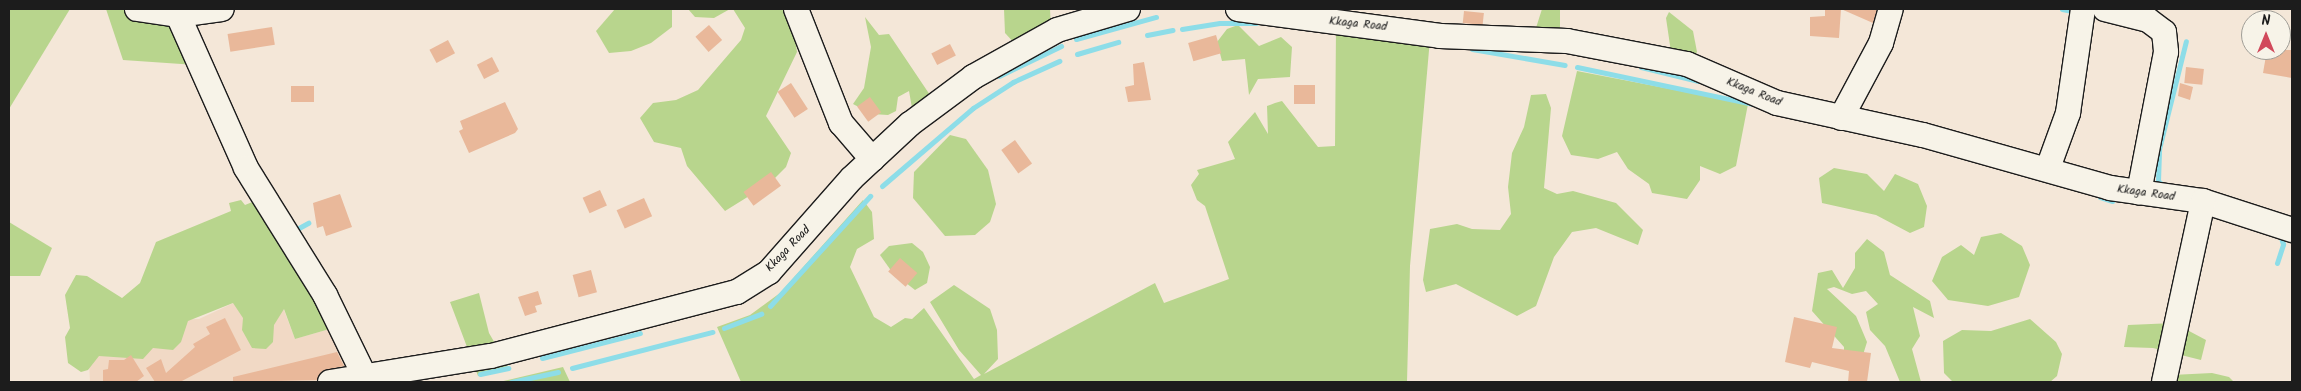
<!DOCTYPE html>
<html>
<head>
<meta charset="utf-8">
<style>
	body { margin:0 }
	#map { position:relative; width:2301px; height:391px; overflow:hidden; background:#f4e7d8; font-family:Kalam,sans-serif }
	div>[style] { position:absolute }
	.built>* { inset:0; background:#f1d9c5 }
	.green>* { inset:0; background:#b8d58d }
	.stream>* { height:5px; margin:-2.5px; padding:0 2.5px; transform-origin:2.5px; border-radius:2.5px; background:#8ddde8 }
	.building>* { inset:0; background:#e9b89a; transform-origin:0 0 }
	.roads { filter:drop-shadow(1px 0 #1c1c1c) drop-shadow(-1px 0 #1c1c1c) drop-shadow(0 1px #1c1c1c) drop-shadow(0 -1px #1c1c1c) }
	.minor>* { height:24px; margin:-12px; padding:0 12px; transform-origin:12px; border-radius:12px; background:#f7f3e8 }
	span { translate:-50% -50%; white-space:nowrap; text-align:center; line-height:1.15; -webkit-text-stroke:4.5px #f7f3e8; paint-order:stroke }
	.street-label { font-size:12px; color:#1c1c1c }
	.frame { position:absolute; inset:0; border:10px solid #1c1c1c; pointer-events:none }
	.north { position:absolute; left:2241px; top:10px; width:50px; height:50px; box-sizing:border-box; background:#f7f3e8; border:1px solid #9f9d96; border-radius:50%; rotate:0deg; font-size:14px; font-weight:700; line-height:20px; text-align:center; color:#1c1c1c }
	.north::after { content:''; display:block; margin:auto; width:18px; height:22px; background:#d1495b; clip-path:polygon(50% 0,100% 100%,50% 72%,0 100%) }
</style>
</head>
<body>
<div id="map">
	<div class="built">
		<i style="clip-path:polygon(274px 284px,295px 339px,333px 328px,356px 382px,90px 382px,87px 322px,199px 319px)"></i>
	</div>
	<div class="green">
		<i style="clip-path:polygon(9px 9px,70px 9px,9px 109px)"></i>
		<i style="clip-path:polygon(106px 9px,125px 9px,178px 27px,196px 65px,123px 60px)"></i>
		<i style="clip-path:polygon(615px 9px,672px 9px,672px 27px,651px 43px,631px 51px,609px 53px,596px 31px)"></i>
		<i style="clip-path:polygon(688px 9px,730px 9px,714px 18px,695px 17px)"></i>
		<i style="clip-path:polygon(733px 9px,790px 9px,797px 52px,766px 116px,791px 153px,786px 167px,770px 183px,725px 211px,687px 166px,681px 148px,654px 142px,640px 118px,653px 103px,676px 100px,698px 90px,741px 40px,745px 28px)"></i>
		<i style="clip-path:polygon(1050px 9px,1051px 30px,1017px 46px,1005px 33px,1004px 9px)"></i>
		<i style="clip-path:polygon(1542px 9px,1560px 9px,1560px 48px,1535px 31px)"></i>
		<i style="clip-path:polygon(1669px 12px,1693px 31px,1697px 52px,1684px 70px,1671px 52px,1666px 18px)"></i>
		<i style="clip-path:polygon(865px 17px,879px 35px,889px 34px,934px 101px,912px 108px,909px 91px,898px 97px,896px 111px,888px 115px,872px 114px,853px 104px,864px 88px,871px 47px)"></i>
		<i style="clip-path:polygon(1238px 25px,1259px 46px,1281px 37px,1292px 47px,1290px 77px,1258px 79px,1249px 95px,1245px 59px,1222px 61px,1217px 42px,1227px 29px)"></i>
		<i style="clip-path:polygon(1336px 28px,1430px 39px,1410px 266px,1407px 382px,741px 382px,717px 327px,750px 315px,780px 293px,863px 200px,872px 212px,874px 239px,857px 249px,850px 267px,874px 317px,891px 327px,905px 318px,912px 319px,924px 308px,974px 379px,981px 375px,959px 350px,930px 302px,954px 285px,990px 309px,997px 330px,998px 359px,984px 374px,1155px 283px,1164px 303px,1229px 279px,1205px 206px,1197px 200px,1191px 185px,1199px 174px,1197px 170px,1235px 159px,1228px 142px,1255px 112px,1268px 134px,1267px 106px,1275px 103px,1282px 101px,1318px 147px,1335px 146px)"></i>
		<i style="clip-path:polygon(1577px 71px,1748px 104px,1736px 166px,1720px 174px,1700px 166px,1700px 180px,1687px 199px,1652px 193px,1649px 184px,1628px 169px,1617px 152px,1598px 159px,1571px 155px,1562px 136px)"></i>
		<i style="clip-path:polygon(1546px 94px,1551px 108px,1544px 188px,1557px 194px,1573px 191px,1616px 203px,1643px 230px,1638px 245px,1596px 228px,1572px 232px,1554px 257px,1536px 306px,1517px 316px,1456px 284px,1426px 292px,1423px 280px,1430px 229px,1457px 224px,1472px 229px,1500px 230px,1511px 214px,1508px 187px,1512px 153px,1524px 127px,1531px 95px)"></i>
		<i style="clip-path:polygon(950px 135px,966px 139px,988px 170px,996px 204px,990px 222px,975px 235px,945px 236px,913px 198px,914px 172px)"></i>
		<i style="clip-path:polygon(1834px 168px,1867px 174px,1884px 191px,1895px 174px,1918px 184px,1927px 206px,1924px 227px,1910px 233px,1876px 215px,1822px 203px,1819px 178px)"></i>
		<i style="clip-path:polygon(241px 200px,245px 205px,257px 200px,333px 328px,295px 339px,284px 309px,274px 325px,273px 342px,266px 349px,252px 348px,242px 330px,243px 318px,233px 303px,188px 321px,181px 342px,173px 350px,153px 348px,143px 359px,99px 356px,88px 370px,81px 372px,68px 363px,65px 337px,70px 328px,65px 295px,76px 275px,87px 276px,122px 298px,140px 283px,156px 242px,231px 211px,229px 203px)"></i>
		<i style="clip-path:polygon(9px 222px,52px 248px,40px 276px,9px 276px)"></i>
		<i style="clip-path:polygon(2001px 233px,2022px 246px,2030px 265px,2019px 297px,1988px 306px,1948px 300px,1932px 281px,1942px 257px,1961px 245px,1974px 255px,1981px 237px)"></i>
		<i style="clip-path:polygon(1867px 239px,1884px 252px,1890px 275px,1930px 301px,1934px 318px,1913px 307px,1920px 336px,1912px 349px,1921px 382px,1900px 382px,1885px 346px,1870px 330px,1866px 312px,1878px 304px,1866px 291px,1852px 294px,1834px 287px,1827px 289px,1856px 316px,1867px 342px,1862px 358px,1844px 355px,1844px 347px,1812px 311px,1818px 273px,1832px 270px,1843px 288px,1855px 268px,1855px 253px)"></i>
		<i style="clip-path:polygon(912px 243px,923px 252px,930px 267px,927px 283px,915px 290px,892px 272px,880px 255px,889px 246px)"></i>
		<i style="clip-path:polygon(479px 293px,489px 333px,508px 366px,478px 376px,450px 302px)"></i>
		<i style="clip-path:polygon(2030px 319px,2056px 342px,2062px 354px,2057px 376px,2050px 382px,1953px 382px,1944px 373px,1943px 341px,1962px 330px,1991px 331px)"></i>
		<i style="clip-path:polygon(2174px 323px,2206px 340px,2201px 360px,2153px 348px,2124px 347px,2128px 325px)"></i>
		<i style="clip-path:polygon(563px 367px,570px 382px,499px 382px)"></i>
		<i style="clip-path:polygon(2212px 373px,2229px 377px,2234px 382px,2157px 382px,2172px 375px)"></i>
	</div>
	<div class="stream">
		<i style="left:2062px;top:9px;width:14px;rotate:12deg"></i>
		<i style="left:1182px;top:29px;width:38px;rotate:-9deg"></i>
		<i style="left:1220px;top:23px;width:36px"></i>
		<i style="left:1147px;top:35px;width:26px;rotate:-11deg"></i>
		<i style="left:1076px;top:39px;width:83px;rotate:-15.4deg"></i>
		<i style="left:1472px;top:49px;width:94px;rotate:9.8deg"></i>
		<i style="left:1077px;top:54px;width:43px;rotate:-16.3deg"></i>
		<i style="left:1577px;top:67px;width:179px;rotate:11.9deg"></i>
		<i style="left:1641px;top:67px;width:59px;rotate:13.8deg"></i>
		<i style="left:999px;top:76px;width:69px;rotate:-25.8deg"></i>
		<i style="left:882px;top:186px;width:120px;rotate:-40.6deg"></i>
		<i style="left:973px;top:108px;width:48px;rotate:-33deg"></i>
		<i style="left:1013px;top:82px;width:51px;rotate:-24.5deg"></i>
		<i style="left:2165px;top:187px;width:9px;rotate:-139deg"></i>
		<i style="left:2158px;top:181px;width:32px;rotate:-88deg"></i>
		<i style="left:2159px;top:149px;width:111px;rotate:-76deg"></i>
		<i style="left:2100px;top:197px;width:13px;rotate:18deg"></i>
		<i style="left:293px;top:227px;width:4px;rotate:27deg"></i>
		<i style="left:297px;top:229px;width:13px;rotate:-29deg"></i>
		<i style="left:2277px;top:263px;width:20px;rotate:-72deg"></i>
		<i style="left:2283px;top:244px;width:9px;rotate:-108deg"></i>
		<i style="left:770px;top:306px;width:149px;rotate:-47.7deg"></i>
		<i style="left:724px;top:328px;width:40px;rotate:-21deg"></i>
		<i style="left:542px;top:358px;width:101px;rotate:-14.3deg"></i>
		<i style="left:572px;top:368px;width:145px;rotate:-14.4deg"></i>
		<i style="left:480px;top:374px;width:29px;rotate:-12deg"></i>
		<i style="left:511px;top:382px;width:48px;rotate:-12deg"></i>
	</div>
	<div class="building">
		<i style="clip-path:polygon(1825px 9px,1877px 9px,1873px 23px,1841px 9px,1839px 38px,1810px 36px,1810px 17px,1825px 16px)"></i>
		<i style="left:1464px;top:11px;width:20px;height:12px;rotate:6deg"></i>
		<i style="left:709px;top:25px;width:20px;height:18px;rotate:49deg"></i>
		<i style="left:272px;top:27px;width:18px;height:45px;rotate:81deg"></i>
		<i style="left:1216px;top:35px;width:19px;height:29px;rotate:74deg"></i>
		<i style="left:448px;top:40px;width:15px;height:21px;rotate:62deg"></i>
		<i style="left:950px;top:44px;width:13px;height:21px;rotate:63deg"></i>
		<i style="clip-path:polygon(2267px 50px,2292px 50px,2292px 78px,2263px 73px)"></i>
		<i style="left:492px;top:57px;width:16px;height:17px;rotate:63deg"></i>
		<i style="clip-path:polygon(1144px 62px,1151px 100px,1128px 102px,1125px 87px,1134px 85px,1133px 64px)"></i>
		<i style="left:2186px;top:67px;width:18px;height:16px;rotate:6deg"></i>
		<i style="left:791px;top:83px;width:31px;height:16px;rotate:57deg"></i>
		<i style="clip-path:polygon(2180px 83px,2193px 87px,2190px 100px,2178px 96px)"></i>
		<i style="left:1315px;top:85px;width:19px;height:21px;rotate:90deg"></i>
		<i style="left:291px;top:86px;width:23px;height:16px"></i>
		<i style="left:870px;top:97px;width:19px;height:16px;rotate:54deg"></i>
		<i style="clip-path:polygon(505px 102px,518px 129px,515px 133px,469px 153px,459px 131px,463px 129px,460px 121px)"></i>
		<i style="left:1015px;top:140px;width:29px;height:17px;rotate:54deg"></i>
		<i style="left:771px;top:172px;width:17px;height:34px;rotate:54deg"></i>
		<i style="left:600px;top:190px;width:17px;height:19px;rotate:66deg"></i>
		<i style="clip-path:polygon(340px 194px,352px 227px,326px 236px,323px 226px,317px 228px,313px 203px)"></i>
		<i style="left:644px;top:198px;width:20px;height:30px;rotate:66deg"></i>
		<i style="left:900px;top:258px;width:23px;height:18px;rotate:41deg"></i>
		<i style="left:591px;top:270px;width:23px;height:19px;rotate:75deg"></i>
		<i style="clip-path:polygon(538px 291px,542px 304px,535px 306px,537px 312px,525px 316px,518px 297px)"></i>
		<i style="clip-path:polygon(1794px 317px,1837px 327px,1832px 348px,1871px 353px,1867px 382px,1848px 382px,1849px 371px,1812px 362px,1810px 368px,1785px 362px)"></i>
		<i style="clip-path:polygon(225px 318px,241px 350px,180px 382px,155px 382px,146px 368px,161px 359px,166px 373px,195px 347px,193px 344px,210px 334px,206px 327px)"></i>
		<i style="clip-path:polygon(337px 352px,344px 366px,322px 371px,317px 380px,233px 382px,233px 377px)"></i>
		<i style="clip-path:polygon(131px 355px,144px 376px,136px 382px,103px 382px,103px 370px,108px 369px,109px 360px,124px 360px)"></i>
	</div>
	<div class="roads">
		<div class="minor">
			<i style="left:137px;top:9px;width:41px;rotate:8.3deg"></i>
			<i style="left:178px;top:15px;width:44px;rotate:-7.8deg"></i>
			<i style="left:796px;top:9px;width:123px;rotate:68.5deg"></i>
			<i style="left:841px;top:123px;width:48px;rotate:49.3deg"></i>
			<i style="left:1238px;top:9px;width:204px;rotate:7.6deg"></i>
			<i style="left:1440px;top:36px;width:127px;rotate:2.3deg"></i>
			<i style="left:1567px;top:41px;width:122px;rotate:10.9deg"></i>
			<i style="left:1687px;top:64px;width:98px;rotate:23.4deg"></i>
			<i style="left:1777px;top:103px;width:149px;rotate:12.4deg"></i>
			<i style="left:1923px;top:135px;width:194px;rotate:15.8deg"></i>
			<i style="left:2110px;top:188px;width:94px;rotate:8deg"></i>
			<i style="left:2203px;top:201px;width:94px;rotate:18deg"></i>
			<i style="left:2105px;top:9px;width:44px;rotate:14.3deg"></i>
			<i style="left:2148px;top:20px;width:20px;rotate:37deg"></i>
			<i style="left:2164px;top:32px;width:20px;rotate:84deg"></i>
			<i style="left:2166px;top:52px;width:143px;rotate:100.9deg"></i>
			<i style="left:178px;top:15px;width:167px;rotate:66deg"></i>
			<i style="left:246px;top:168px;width:150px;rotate:58.1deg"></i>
			<i style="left:325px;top:295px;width:91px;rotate:64deg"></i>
			<i style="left:1841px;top:118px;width:85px;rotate:-61.9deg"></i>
			<i style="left:1881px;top:43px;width:35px;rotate:-74deg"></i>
			<i style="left:2048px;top:168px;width:59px;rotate:-70deg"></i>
			<i style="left:2068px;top:113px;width:105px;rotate:-81.8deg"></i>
			<i style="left:330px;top:382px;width:163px;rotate:-9.2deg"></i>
			<i style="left:491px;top:356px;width:254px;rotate:-14.6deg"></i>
			<i style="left:737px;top:292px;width:38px;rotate:-32deg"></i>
			<i style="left:769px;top:272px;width:125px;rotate:-48.6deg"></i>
			<i style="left:852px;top:178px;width:79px;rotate:-43deg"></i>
			<i style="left:910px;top:124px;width:79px;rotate:-36.7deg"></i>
			<i style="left:973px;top:77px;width:96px;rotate:-29.2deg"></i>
			<i style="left:1057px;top:30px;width:74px;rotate:-16.5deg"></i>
			<i style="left:2164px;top:382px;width:185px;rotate:-77.8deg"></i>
		</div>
	</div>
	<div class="street-label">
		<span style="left:1358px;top:24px;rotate:6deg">Kkaga Road</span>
		<span style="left:1754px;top:92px;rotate:22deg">Kkaga Road</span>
		<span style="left:2146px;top:193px;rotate:8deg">Kkaga Road</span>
		<span style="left:788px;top:249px;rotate:-46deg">Kkaga Road</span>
	</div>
	<div class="frame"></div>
	<div class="north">N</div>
</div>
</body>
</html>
